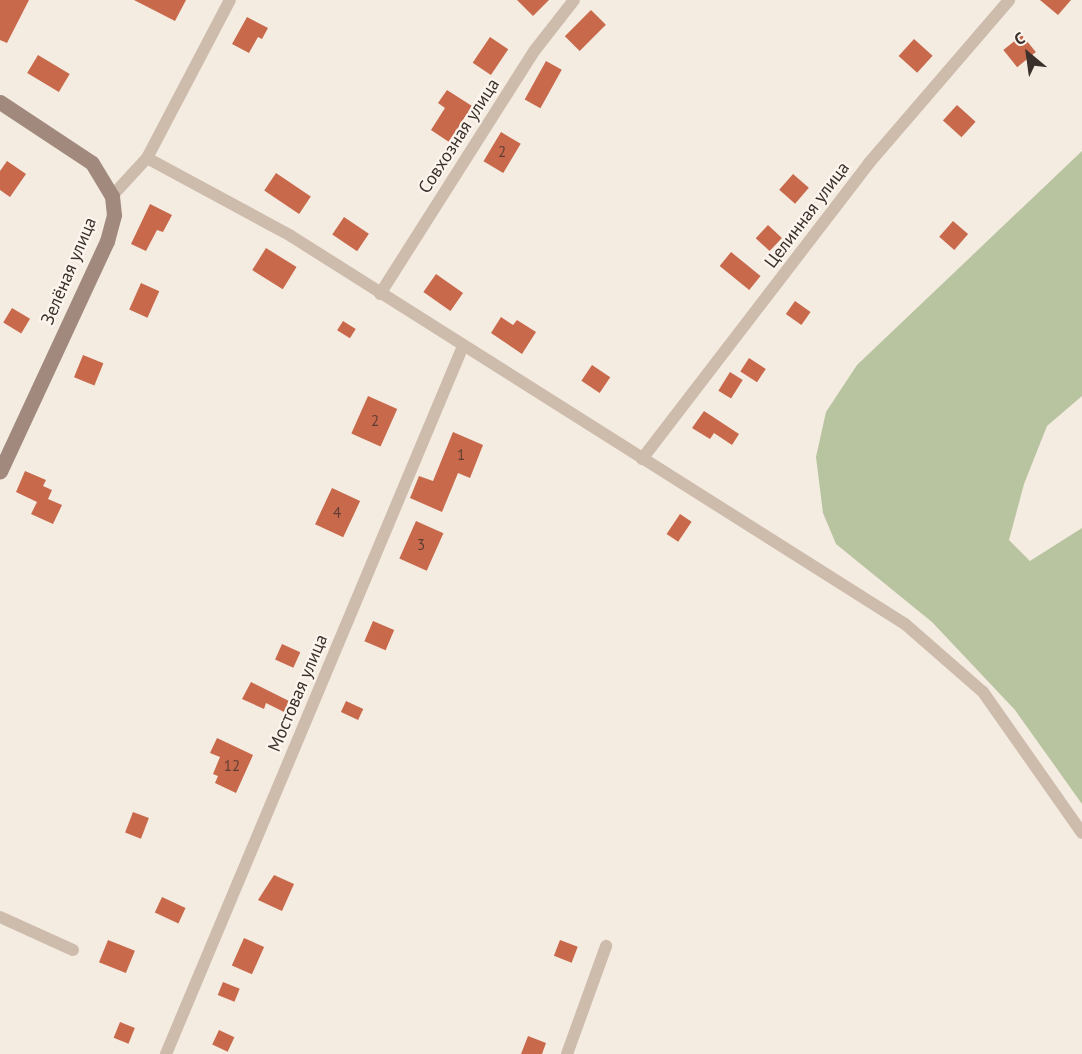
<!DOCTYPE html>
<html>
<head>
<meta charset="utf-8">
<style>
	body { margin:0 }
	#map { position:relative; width:1082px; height:1054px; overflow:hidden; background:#f4ebe1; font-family:"PT Sans",sans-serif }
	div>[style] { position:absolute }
	.green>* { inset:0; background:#b8c4a0 }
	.building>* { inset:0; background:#c8694b; transform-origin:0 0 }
	.minor>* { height:12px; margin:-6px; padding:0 6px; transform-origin:6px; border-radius:6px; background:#cdbbac }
	.secondary>* { height:15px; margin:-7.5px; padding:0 7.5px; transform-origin:7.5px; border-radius:7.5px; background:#a18a7d }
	span { translate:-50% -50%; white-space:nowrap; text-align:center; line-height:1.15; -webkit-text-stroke:4.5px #fbf5ee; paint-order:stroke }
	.number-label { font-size:15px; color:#5e3e33 }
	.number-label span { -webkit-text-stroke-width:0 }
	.street-label { font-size:18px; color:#3b302b }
	.north { position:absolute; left:998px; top:24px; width:60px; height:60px; -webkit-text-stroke:4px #fbf5ee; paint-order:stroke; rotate:331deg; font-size:16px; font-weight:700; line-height:24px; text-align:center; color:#3b302b }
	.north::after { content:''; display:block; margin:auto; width:21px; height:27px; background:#3b302b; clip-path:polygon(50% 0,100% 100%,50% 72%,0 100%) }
</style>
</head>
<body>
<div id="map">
	<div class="green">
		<i style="clip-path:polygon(1082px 151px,1082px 396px,1047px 426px,1024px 484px,1009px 540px,1030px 561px,1082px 528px,1082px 804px,1015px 710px,932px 622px,836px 544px,823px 513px,816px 457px,826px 412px,857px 365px)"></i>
	</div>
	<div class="building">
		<i style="clip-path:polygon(0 0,29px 0,7px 43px,0 40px)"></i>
		<i style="clip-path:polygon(134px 0,186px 0,175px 21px)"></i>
		<i style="clip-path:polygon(517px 0,549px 0,533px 16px)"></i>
		<i style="clip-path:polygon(1040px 0,1071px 0,1058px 15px)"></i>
		<i style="left:591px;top:10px;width:21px;height:37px;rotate:45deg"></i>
		<i style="clip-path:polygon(247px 17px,268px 28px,262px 39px,258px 37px,249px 53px,232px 44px)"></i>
		<i style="left:1022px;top:35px;width:22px;height:24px;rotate:51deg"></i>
		<i style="left:490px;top:37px;width:22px;height:31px;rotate:34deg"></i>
		<i style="left:914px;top:39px;width:25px;height:23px;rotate:42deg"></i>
		<i style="left:38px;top:55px;width:37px;height:21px;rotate:31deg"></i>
		<i style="left:546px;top:61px;width:18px;height:44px;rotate:29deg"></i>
		<i style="clip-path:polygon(447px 90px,472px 106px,449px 142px,431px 130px,445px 108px,438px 103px)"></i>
		<i style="left:957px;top:105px;width:25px;height:21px;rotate:42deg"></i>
		<i style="left:501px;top:132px;width:23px;height:34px;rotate:31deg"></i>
		<i style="clip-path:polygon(7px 161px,26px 174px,10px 197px,0 190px,0 171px)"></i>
		<i style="left:276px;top:173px;width:42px;height:21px;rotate:34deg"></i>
		<i style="left:793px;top:174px;width:21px;height:21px;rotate:41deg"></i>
		<i style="clip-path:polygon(150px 204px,172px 215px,163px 232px,157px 230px,146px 251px,131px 244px)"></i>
		<i style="left:344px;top:217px;width:30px;height:21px;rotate:34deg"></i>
		<i style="left:953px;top:221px;width:20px;height:21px;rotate:41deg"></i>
		<i style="left:768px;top:225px;width:19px;height:18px;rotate:43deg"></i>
		<i style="left:266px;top:248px;width:36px;height:26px;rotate:32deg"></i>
		<i style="left:731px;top:252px;width:38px;height:18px;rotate:39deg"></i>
		<i style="left:436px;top:274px;width:33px;height:22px;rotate:35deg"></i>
		<i style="left:141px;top:283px;width:20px;height:29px;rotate:24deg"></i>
		<i style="left:795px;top:301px;width:19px;height:16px;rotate:35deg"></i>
		<i style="left:12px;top:308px;width:21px;height:17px;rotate:31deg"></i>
		<i style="clip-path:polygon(501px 317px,513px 325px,517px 320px,536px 332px,522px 354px,491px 333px)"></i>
		<i style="left:343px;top:321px;width:15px;height:11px;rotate:32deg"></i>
		<i style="left:83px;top:355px;width:22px;height:24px;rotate:22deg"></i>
		<i style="left:749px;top:358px;width:20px;height:16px;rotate:33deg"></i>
		<i style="left:592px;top:365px;width:22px;height:19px;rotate:34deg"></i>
		<i style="left:730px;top:372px;width:15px;height:22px;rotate:32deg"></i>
		<i style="left:368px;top:396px;width:32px;height:41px;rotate:24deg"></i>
		<i style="clip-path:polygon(704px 411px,739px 434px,732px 445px,714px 433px,710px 439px,692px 428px)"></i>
		<i style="clip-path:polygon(453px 432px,483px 445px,470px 478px,458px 473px,442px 512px,410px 498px,419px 476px,433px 481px)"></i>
		<i style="clip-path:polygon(25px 471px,46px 480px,43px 486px,52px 490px,48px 499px,62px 505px,53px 524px,31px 514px,37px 502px,16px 492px)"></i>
		<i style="left:332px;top:488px;width:31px;height:40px;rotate:25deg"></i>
		<i style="left:680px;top:514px;width:14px;height:24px;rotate:34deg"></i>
		<i style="left:416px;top:521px;width:30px;height:41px;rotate:24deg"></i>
		<i style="left:373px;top:621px;width:23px;height:22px;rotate:23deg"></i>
		<i style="left:282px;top:644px;width:20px;height:17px;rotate:24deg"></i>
		<i style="clip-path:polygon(251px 682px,289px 701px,284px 712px,266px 703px,264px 709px,242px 699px)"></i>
		<i style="left:346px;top:701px;width:19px;height:12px;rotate:25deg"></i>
		<i style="clip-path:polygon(217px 738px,253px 755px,236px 793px,215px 783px,218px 776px,213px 774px,220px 757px,210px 753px)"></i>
		<i style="left:133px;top:812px;width:17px;height:22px;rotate:21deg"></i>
		<i style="clip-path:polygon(274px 875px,294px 884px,282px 911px,258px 900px)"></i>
		<i style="left:162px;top:897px;width:26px;height:17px;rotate:25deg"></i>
		<i style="left:244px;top:938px;width:22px;height:30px;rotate:24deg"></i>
		<i style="left:108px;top:940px;width:29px;height:24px;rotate:22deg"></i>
		<i style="left:560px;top:940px;width:19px;height:17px;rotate:21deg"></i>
		<i style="left:223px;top:982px;width:18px;height:14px;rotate:22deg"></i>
		<i style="left:120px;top:1022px;width:16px;height:17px;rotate:22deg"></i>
		<i style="left:219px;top:1030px;width:17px;height:16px;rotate:25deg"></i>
		<i style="clip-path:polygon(528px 1036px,546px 1043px,542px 1054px,521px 1054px)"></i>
	</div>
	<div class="minor">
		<i style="left:147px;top:158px;width:164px;rotate:28.4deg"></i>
		<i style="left:291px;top:236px;width:726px;rotate:32.29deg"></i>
		<i style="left:905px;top:624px;width:103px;rotate:41.1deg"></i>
		<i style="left:983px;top:692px;width:172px;rotate:54.9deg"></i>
		<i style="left:112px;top:196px;width:52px;rotate:-47.4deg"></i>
		<i style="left:147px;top:158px;width:178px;rotate:-62.3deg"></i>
		<i style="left:380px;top:294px;width:289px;rotate:-57.6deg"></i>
		<i style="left:535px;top:50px;width:63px;rotate:-52deg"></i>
		<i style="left:642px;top:459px;width:373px;rotate:-52.5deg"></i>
		<i style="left:869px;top:163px;width:215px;rotate:-49.3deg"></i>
		<i style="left:0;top:917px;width:80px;rotate:24.3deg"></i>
		<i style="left:166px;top:1054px;width:768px;rotate:-67.24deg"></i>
		<i style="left:567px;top:1054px;width:115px;rotate:-70.1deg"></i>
	</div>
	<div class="secondary">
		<i style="left:0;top:102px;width:110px;rotate:33.5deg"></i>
		<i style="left:92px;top:163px;width:39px;rotate:59deg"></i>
		<i style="left:112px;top:196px;width:19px;rotate:84deg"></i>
		<i style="left:114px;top:215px;width:27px;rotate:105deg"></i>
		<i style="left:107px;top:241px;width:254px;rotate:114.9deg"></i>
	</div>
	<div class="number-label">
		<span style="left:502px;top:152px">2</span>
		<span style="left:375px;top:421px">2</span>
		<span style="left:461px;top:455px">1</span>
		<span style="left:337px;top:513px">4</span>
		<span style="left:421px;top:545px">3</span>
		<span style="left:232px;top:766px">12</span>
	</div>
	<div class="street-label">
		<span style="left:459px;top:136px;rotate:-57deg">Совхозная улица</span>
		<span style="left:807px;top:215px;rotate:-53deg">Целинная улица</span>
		<span style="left:69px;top:271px;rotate:-67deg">Зелёная улица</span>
		<span style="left:298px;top:693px;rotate:-67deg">Мостовая улица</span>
	</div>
	<div class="north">С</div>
</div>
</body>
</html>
